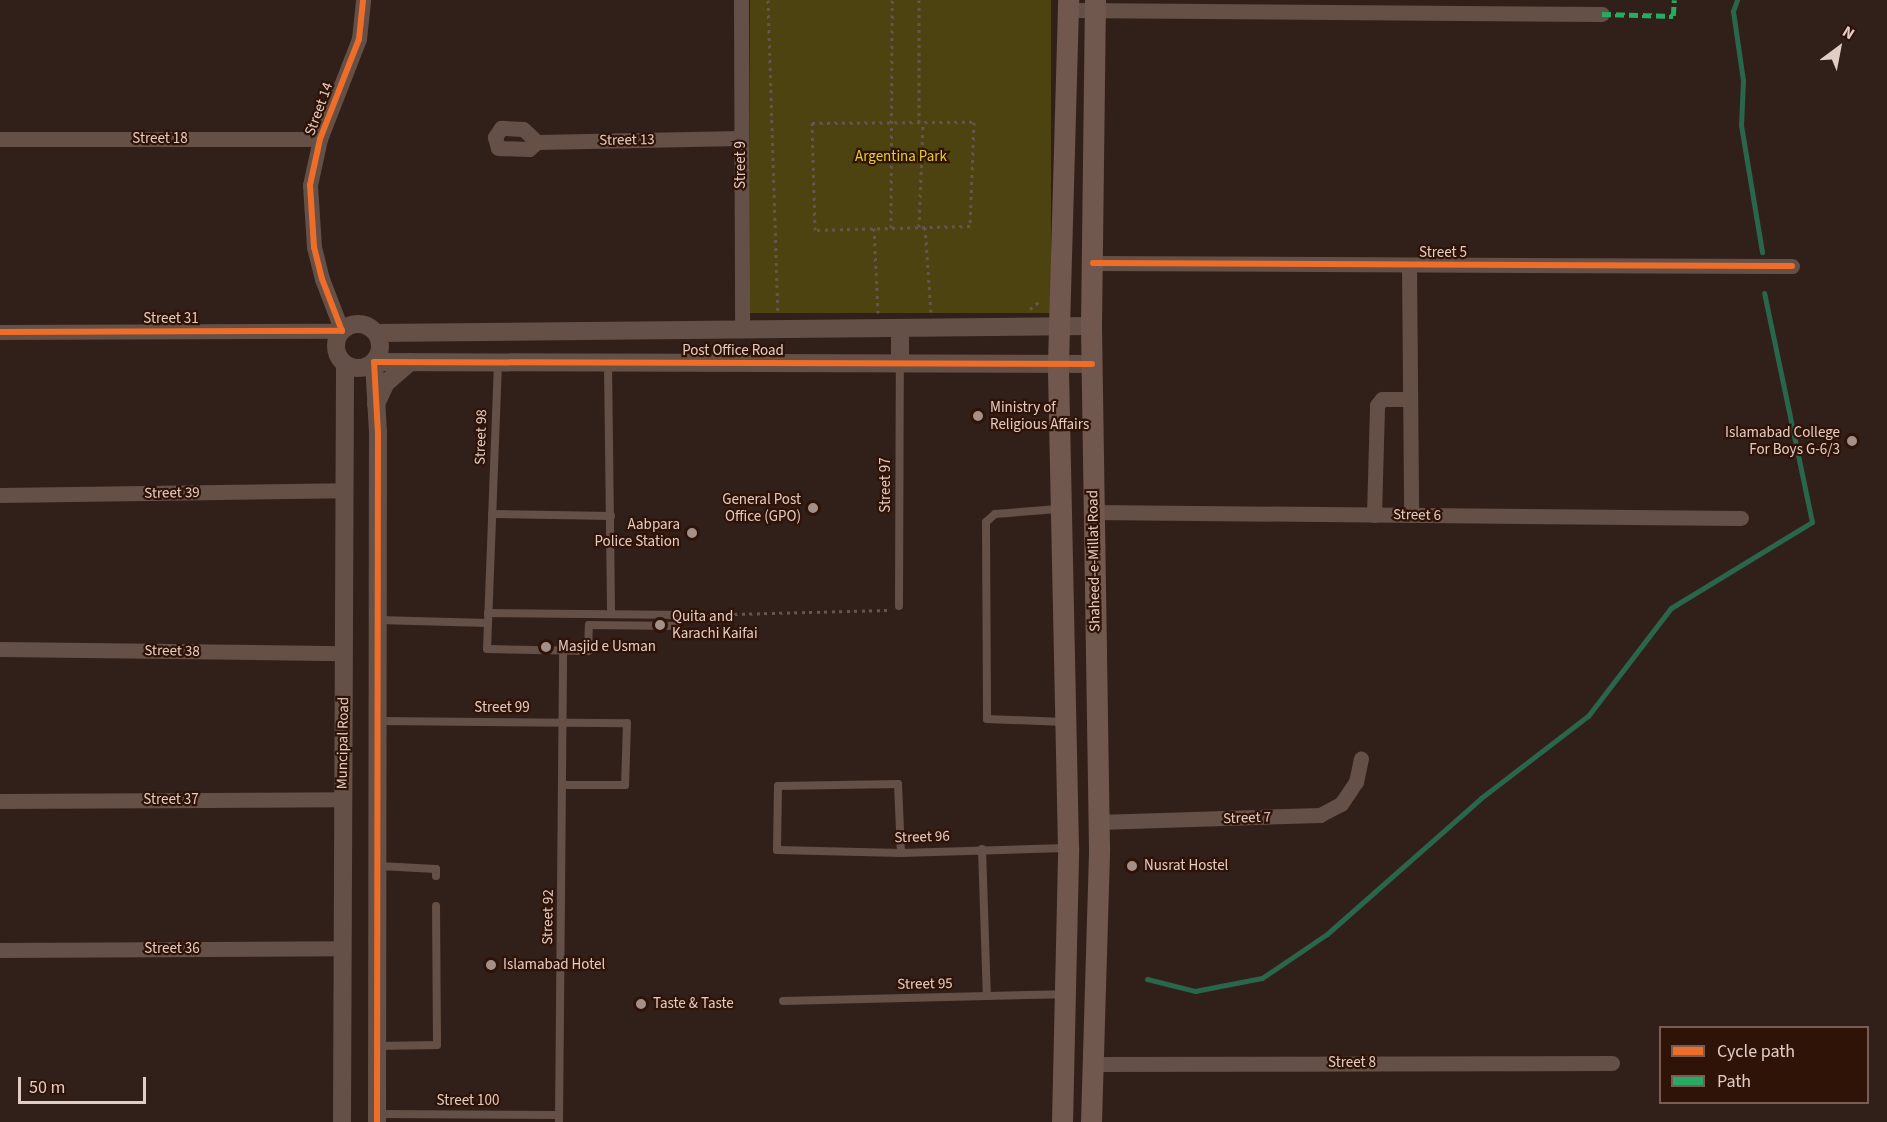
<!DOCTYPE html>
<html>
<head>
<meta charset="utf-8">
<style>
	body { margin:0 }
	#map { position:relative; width:1887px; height:1122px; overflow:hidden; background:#31201a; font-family:"Source Sans 3",sans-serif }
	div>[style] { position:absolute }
	.green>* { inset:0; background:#4c4311; transform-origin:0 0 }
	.stream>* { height:5px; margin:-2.5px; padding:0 2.5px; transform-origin:2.5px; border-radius:2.5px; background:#29664b }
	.path>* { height:3px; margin-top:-1.5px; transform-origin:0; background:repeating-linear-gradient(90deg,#66554e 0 3px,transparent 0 7.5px) }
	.service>* { height:8px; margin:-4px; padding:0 4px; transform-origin:4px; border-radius:4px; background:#645047 }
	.minor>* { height:15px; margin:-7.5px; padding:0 7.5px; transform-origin:7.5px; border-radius:7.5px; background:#645047 }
	.tertiary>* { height:18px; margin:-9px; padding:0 9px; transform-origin:9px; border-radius:9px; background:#645047 }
	.tertiary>.ring { margin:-9px; padding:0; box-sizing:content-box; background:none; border:18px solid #645047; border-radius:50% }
	.secondary>* { height:21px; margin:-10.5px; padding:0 10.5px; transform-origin:10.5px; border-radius:10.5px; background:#71584e }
	.quiet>* { height:4.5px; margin-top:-2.25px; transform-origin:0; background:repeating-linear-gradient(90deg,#26ab63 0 9px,transparent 0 13.5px) }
	.cycleway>* { height:6px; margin:-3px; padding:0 3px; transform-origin:3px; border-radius:3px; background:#ee6e29 }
	.dots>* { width:16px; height:16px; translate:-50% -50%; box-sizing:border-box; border:3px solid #301307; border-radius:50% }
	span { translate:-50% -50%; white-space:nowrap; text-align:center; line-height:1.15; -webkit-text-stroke:4.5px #301307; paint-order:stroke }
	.street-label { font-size:15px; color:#e2cdc5 }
	.park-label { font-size:15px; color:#e5d226 }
	.poi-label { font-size:15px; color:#e2cdc5 }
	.left { translate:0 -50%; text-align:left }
	.right { translate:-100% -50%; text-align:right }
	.legend { position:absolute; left:1659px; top:1026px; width:210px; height:78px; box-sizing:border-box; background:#301307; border:2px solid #775d53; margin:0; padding:8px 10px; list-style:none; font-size:18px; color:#e2cdc5 }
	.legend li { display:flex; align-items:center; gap:12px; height:30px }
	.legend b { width:30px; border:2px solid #775d53 }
	.north { position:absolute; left:1809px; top:18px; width:60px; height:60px; -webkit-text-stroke:4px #301307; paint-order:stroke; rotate:32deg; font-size:16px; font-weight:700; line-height:24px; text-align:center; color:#e2cdc5 }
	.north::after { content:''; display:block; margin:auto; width:21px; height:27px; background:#e2cdc5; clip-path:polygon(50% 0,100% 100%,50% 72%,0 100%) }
	.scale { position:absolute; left:18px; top:1077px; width:128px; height:27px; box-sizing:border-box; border:3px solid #e2cdc5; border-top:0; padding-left:8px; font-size:18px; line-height:21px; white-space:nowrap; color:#e2cdc5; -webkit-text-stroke:4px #301307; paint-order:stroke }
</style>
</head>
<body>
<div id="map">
	<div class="green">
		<i style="left:750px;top:0;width:301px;height:313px"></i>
	</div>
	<div class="stream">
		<i style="left:1737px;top:0;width:12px;rotate:110deg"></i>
		<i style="left:1733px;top:11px;width:70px;rotate:81.8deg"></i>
		<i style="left:1743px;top:80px;width:45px;rotate:92.5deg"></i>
		<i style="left:1741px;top:125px;width:129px;rotate:80.6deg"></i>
		<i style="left:1147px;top:979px;width:49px;rotate:14deg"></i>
		<i style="left:1195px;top:991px;width:68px;rotate:-11deg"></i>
		<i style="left:1262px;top:978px;width:78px;rotate:-34.1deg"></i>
		<i style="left:1327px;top:934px;width:205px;rotate:-41.4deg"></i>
		<i style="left:1481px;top:798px;width:135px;rotate:-37.5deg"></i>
		<i style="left:1588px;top:716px;width:136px;rotate:-52.5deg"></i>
		<i style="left:1671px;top:608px;width:165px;rotate:-31.4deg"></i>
		<i style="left:1812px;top:522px;width:234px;rotate:-101.8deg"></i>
	</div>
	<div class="path">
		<i style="left:768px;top:0;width:313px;rotate:88.2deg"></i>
		<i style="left:919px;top:0;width:122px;rotate:90deg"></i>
		<i style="left:974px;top:122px;width:104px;rotate:92.2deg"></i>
		<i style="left:970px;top:226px;width:155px;rotate:178.5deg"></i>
		<i style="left:815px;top:230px;width:107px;rotate:-91.6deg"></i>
		<i style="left:812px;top:123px;width:162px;rotate:-0.4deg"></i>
		<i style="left:919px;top:227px;width:104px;rotate:-87.8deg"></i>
		<i style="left:925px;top:227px;width:85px;rotate:86deg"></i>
		<i style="left:874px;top:228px;width:85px;rotate:87.3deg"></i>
		<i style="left:891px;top:228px;width:228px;rotate:-89.7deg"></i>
		<i style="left:1030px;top:309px;width:14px;rotate:-39deg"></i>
		<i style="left:697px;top:615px;width:191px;rotate:-1.5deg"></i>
	</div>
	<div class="service">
		<i style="left:498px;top:363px;width:286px;rotate:92.2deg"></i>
		<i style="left:487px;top:649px;width:101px;rotate:1.1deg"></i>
		<i style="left:588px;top:651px;width:26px;rotate:-88deg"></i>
		<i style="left:589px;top:625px;width:90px;rotate:0.6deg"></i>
		<i style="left:608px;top:363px;width:251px;rotate:89.3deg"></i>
		<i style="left:1058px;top:509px;width:63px;rotate:175.5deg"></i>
		<i style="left:995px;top:514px;width:12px;rotate:138deg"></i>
		<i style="left:986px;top:522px;width:197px;rotate:89.7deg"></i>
		<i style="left:987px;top:719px;width:77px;rotate:2.2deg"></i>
		<i style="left:492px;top:514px;width:119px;rotate:1deg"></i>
		<i style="left:899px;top:606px;width:243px;rotate:-89.8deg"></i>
		<i style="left:488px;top:613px;width:199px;rotate:0.6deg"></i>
		<i style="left:378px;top:620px;width:110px;rotate:1.6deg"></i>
		<i style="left:379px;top:721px;width:248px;rotate:0.5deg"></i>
		<i style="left:627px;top:723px;width:62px;rotate:91.8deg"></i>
		<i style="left:625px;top:785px;width:62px;rotate:180deg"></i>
		<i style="left:982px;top:849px;width:147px;rotate:88.1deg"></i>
		<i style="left:901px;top:853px;width:69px;rotate:-92.5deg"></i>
		<i style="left:898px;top:784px;width:120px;rotate:179deg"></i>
		<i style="left:778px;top:786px;width:64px;rotate:90.9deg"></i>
		<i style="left:777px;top:850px;width:124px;rotate:1.4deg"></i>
		<i style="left:901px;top:853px;width:165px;rotate:-1.7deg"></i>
		<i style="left:379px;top:866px;width:57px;rotate:3deg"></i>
		<i style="left:436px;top:869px;width:7px;rotate:90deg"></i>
		<i style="left:783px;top:1001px;width:280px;rotate:-1.4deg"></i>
		<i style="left:377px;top:1046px;width:60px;rotate:-1deg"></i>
		<i style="left:437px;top:1045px;width:139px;rotate:-90.4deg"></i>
		<i style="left:377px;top:1114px;width:181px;rotate:0.3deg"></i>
		<i style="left:559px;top:1122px;width:472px;rotate:-89.5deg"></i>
	</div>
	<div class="minor">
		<i style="left:741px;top:0;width:329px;rotate:89.8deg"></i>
		<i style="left:1069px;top:10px;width:533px;rotate:0.43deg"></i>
		<i style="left:0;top:139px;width:320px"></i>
		<i style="left:537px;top:142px;width:19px;rotate:-137deg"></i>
		<i style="left:523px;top:129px;width:22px;rotate:-177deg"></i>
		<i style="left:501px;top:128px;width:11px;rotate:124deg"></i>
		<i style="left:495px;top:137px;width:11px;rotate:75deg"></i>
		<i style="left:498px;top:148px;width:31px;rotate:2deg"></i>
		<i style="left:529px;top:149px;width:11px;rotate:-41deg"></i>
		<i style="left:537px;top:142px;width:204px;rotate:-1.1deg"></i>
		<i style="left:1093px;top:263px;width:699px;rotate:0.25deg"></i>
		<i style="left:1409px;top:265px;width:250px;rotate:89.5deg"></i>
		<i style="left:0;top:332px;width:342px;rotate:-0.2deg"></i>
		<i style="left:342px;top:331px;width:56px;rotate:-111deg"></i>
		<i style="left:322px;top:279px;width:33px;rotate:-104deg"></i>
		<i style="left:314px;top:247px;width:62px;rotate:-93.7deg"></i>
		<i style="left:310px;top:185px;width:47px;rotate:-77.7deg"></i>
		<i style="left:320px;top:139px;width:107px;rotate:-68.7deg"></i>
		<i style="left:359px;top:39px;width:39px;rotate:-84deg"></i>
		<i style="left:0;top:495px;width:344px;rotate:-0.8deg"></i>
		<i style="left:1094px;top:512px;width:647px;rotate:0.53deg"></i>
		<i style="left:1374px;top:515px;width:110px;rotate:-88.4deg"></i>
		<i style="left:1377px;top:405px;width:8px;rotate:-50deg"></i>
		<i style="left:1382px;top:399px;width:28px"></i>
		<i style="left:0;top:649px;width:344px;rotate:0.7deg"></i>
		<i style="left:0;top:801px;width:343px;rotate:-0.3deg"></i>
		<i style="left:1098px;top:822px;width:222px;rotate:-1.8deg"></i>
		<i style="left:1320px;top:815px;width:24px;rotate:-28deg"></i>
		<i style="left:1341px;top:804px;width:27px;rotate:-56deg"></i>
		<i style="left:1356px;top:782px;width:24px;rotate:-78deg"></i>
		<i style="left:0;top:950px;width:343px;rotate:-0.3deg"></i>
		<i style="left:1092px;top:1064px;width:520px;rotate:-0.11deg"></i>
	</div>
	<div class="tertiary">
		<i class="ring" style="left:336px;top:324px;width:26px;height:26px"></i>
		<i style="left:376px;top:333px;width:715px;rotate:-0.56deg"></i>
		<i style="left:900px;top:363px;width:35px;rotate:-90deg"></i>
		<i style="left:376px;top:404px;width:23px;rotate:-65deg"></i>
		<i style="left:386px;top:383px;width:32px;rotate:-41deg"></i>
		<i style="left:342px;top:1122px;width:758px;rotate:-89.77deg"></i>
		<i style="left:377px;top:1122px;width:689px;rotate:-89.92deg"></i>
		<i style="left:378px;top:433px;width:71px;rotate:-93.2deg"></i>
		<i style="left:374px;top:362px;width:718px;rotate:0.16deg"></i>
	</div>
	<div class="secondary">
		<i style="left:1062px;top:1122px;width:274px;rotate:-88.7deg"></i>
		<i style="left:1068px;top:848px;width:484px;rotate:-91.2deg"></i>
		<i style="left:1058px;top:364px;width:364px;rotate:-88.4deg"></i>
		<i style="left:1091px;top:1122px;width:274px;rotate:-88.3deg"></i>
		<i style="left:1099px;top:848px;width:522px;rotate:-90.88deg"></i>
		<i style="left:1091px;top:326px;width:326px;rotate:-89.3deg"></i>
	</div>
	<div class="quiet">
		<i style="left:1602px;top:14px;width:71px;rotate:1.6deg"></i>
		<i style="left:1673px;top:16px;width:16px;rotate:-86deg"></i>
	</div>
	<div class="cycleway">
		<i style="left:1093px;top:263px;width:699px;rotate:0.25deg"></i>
		<i style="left:0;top:332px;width:342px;rotate:-0.2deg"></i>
		<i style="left:342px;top:331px;width:56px;rotate:-111deg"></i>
		<i style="left:322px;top:279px;width:33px;rotate:-104deg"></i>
		<i style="left:314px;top:247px;width:62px;rotate:-93.7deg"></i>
		<i style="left:310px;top:185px;width:47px;rotate:-77.7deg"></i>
		<i style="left:320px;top:139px;width:107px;rotate:-68.7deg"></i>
		<i style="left:359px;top:39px;width:39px;rotate:-84deg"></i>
		<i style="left:377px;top:1122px;width:689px;rotate:-89.92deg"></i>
		<i style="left:378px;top:433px;width:71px;rotate:-93.2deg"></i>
		<i style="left:374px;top:362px;width:718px;rotate:0.16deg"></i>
	</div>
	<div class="dots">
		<i style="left:978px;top:416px;background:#a49089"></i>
		<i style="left:1852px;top:441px;background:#a49089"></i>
		<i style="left:813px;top:508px;background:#a49089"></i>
		<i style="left:692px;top:533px;background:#a49089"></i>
		<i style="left:660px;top:625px;background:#a49089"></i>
		<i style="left:546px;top:647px;background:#a49089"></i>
		<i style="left:1132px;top:866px;background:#a49089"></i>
		<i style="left:491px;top:965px;background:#a49089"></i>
		<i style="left:641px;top:1004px;background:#a49089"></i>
	</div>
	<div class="street-label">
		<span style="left:319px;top:109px;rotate:-70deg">Street 14</span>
		<span style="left:160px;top:139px">Street 18</span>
		<span style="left:627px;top:140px;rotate:-1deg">Street 13</span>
		<span style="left:741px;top:165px;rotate:-90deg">Street 9</span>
		<span style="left:1443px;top:253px">Street 5</span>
		<span style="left:171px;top:319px">Street 31</span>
		<span style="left:733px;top:351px">Post Office Road</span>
		<span style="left:481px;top:437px;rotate:-88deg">Street 98</span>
		<span style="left:886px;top:485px;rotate:-90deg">Street 97</span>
		<span style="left:172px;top:493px;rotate:-1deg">Street 39</span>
		<span style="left:1417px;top:515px;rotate:1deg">Street 6</span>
		<span style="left:1094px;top:561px;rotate:-91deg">Shaheed-e-Millat Road</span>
		<span style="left:172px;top:651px;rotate:1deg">Street 38</span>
		<span style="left:502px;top:708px">Street 99</span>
		<span style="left:343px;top:743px;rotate:-89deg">Muncipal Road</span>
		<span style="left:171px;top:800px">Street 37</span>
		<span style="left:1247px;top:818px;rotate:-2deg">Street 7</span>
		<span style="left:922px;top:837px;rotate:-2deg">Street 96</span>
		<span style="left:548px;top:917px;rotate:-89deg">Street 92</span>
		<span style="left:172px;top:949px">Street 36</span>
		<span style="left:925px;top:984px;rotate:-1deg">Street 95</span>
		<span style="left:1352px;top:1063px">Street 8</span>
		<span style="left:468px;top:1101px">Street 100</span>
	</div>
	<div class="park-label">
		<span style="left:901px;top:157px">Argentina Park</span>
	</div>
	<div class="poi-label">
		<span class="left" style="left:990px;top:416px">Ministry of<br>Religious Affairs</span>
		<span class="right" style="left:1840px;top:441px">Islamabad College<br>For Boys G-6/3</span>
		<span class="right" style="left:801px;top:508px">General Post<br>Office (GPO)</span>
		<span class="right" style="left:680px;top:533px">Aabpara<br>Police Station</span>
		<span class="left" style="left:672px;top:625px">Quita and<br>Karachi Kaifai</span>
		<span class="left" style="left:558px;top:647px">Masjid e Usman</span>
		<span class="left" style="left:1144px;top:866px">Nusrat Hostel</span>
		<span class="left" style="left:503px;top:965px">Islamabad Hotel</span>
		<span class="left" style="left:653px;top:1004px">Taste &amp; Taste</span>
	</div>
	<ul class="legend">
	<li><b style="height:8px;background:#ee6e29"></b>Cycle path</li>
	<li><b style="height:8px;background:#26ab63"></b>Path</li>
	</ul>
	<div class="north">N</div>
	<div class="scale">50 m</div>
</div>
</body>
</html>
